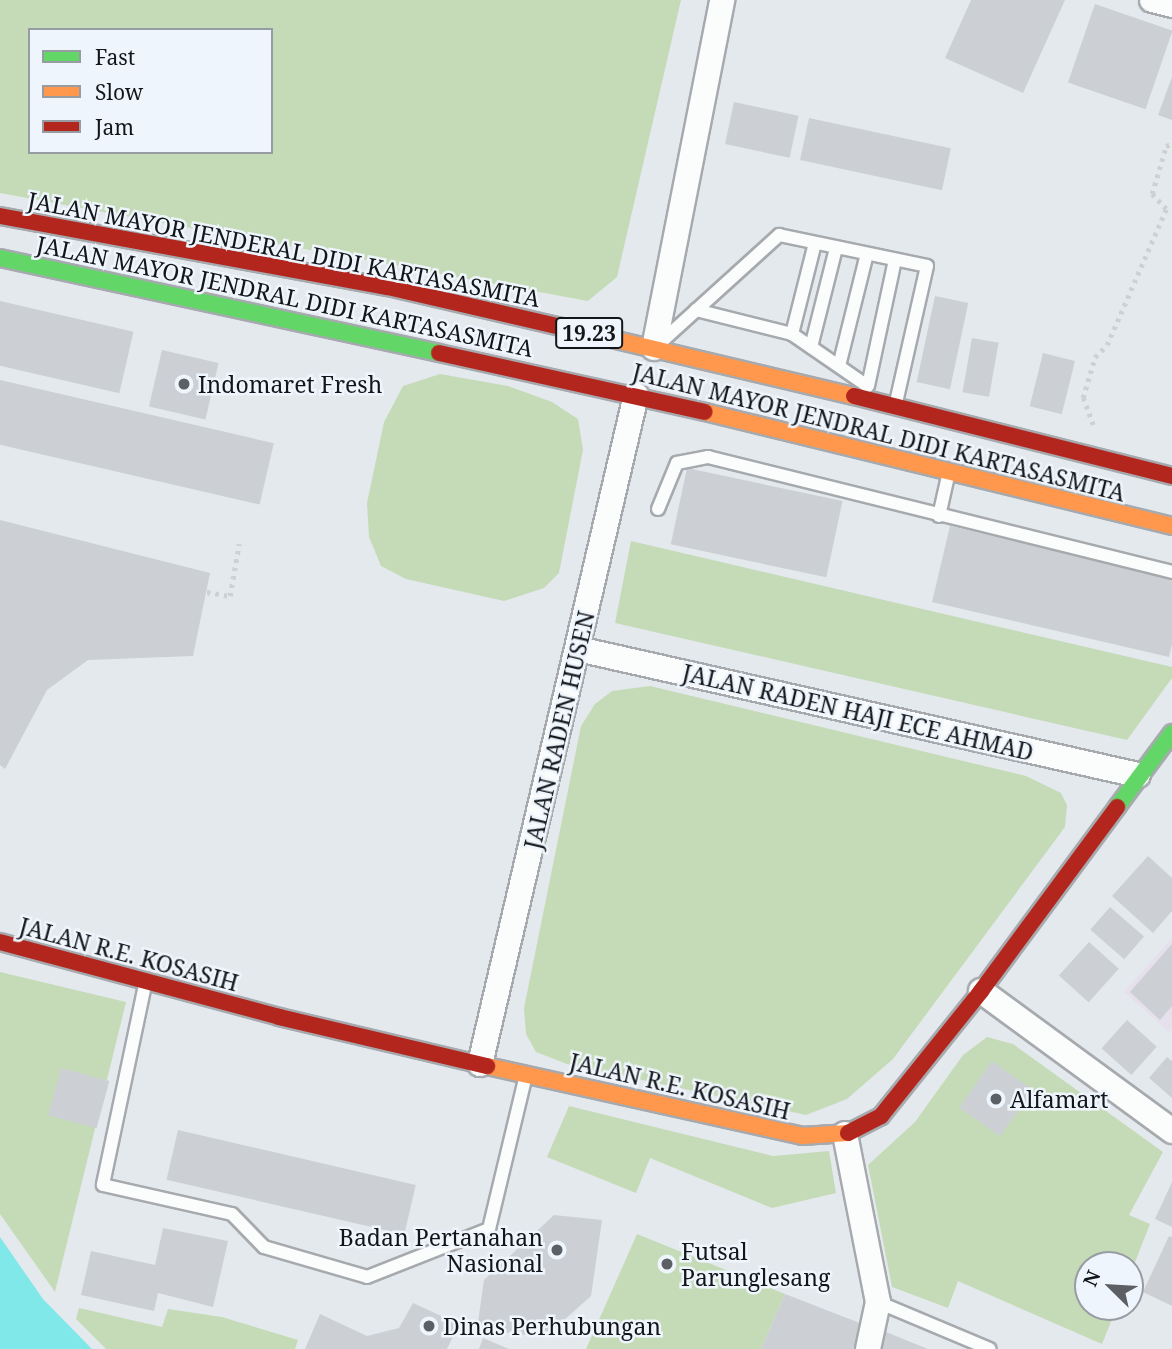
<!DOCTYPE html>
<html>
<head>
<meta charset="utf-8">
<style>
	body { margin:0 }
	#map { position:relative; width:1172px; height:1349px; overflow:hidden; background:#e4e9ee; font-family:"Noto Serif",serif }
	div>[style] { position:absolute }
	.education>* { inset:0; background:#e5e0ec }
	.green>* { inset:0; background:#c5dbb8 }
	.water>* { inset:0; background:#81e8ea }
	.building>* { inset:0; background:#ccd0d4; transform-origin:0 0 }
	.path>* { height:4.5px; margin-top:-2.25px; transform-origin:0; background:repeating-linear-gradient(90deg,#cfd0d1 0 3.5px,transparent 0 8.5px) }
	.roads { filter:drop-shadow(2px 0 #a6aaae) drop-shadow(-2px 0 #a6aaae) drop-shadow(0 2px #a6aaae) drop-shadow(0 -2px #a6aaae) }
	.lane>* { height:12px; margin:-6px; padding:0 6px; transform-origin:6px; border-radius:6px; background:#fbfcfc }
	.street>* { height:24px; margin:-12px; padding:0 12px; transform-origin:12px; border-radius:12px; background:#fbfcfc }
	.fast>* { height:16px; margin:-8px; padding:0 8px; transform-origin:8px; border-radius:8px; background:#63d668 }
	.slow>* { height:16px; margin:-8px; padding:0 8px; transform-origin:8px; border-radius:8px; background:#ff974d }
	.jam>* { height:16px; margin:-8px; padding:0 8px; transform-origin:8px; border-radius:8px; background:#b3261e }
	.dots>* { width:19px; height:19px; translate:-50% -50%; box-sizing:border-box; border:4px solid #eff5fd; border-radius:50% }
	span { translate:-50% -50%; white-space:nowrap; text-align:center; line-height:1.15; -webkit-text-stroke:5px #eff5fd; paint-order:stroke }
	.shield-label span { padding:2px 5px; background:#eff5fd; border:2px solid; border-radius:5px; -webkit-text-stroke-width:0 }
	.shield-label { font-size:21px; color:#131619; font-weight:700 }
	.street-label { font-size:23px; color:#131619 }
	.poi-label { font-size:23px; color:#131619 }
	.left { translate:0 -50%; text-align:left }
	.right { translate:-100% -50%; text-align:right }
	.legend { position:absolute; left:28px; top:28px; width:245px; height:126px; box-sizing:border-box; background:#eff5fd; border:2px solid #979ca2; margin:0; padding:9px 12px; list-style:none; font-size:21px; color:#131619 }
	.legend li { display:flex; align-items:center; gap:14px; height:35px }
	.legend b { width:35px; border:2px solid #979ca2 }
	.north { position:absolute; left:1074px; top:1251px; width:70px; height:70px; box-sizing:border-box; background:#eff5fd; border:2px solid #979ca2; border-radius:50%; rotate:294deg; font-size:19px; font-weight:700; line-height:28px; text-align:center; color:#131619 }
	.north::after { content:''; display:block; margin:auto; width:24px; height:32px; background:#5c6064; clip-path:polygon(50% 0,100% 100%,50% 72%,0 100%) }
</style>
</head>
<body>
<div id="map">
	<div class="education">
		<i style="clip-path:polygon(1172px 938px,1172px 1028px,1169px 1032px,1124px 992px)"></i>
	</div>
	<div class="green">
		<i style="clip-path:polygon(evenodd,0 0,681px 0,617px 277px,588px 301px,0 193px,0 0,30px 30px,271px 30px,271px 152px,30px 152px,30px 30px)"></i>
		<i style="clip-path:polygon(440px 374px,508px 386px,552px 402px,578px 419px,583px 450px,559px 573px,544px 588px,504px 601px,406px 579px,381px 566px,369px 537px,367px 503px,384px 422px,403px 386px)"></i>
		<i style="clip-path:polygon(631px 541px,1172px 667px,1172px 678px,1127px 740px,615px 623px)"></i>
		<i style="clip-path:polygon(650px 686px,1026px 776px,1061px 793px,1067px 805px,1065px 827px,893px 1059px,847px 1099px,806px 1115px,567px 1064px,536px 1052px,526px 1034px,524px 1008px,581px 726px,595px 704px,612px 691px)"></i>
		<i style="clip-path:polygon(0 972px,126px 1002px,55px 1292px,0 1214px)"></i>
		<i style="clip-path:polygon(987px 1037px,1013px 1044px,1163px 1152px,1129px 1215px,1150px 1224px,1130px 1275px,1130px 1265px,1088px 1265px,1088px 1307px,1117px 1307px,1102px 1344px,958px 1281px,948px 1308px,892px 1287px,868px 1165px,915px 1122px,963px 1055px)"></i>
		<i style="clip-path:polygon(569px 1106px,773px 1156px,829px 1151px,836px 1193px,772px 1208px,650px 1158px,636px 1193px,547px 1157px)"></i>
		<i style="clip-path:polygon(637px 1234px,785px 1294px,761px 1349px,586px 1349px)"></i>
		<i style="clip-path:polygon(79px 1308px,162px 1327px,168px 1309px,222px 1317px,298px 1340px,295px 1349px,106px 1349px,76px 1319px)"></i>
	</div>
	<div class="water">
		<i style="clip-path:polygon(0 1237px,43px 1299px,92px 1349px,0 1349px)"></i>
	</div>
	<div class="building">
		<i style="clip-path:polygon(971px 0,1065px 0,1023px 93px,945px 58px)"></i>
		<i style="left:1095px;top:4px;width:82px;height:83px;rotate:19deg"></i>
		<i style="clip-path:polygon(1172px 77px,1172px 120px,1158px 115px)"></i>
		<i style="left:734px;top:102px;width:66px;height:43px;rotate:12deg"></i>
		<i style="left:809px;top:118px;width:145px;height:43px;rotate:12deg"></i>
		<i style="left:935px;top:296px;width:34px;height:88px;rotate:12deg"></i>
		<i style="left:0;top:301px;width:137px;height:63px;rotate:13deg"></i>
		<i style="left:972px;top:338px;width:27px;height:55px;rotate:10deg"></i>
		<i style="left:162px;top:350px;width:58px;height:58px;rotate:13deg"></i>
		<i style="left:1043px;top:353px;width:33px;height:55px;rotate:14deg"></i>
		<i style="left:0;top:380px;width:281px;height:63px;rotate:13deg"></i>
		<i style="left:687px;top:468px;width:159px;height:78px;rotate:12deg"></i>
		<i style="clip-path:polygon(0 520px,210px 573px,193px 656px,88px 660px,47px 690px,5px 769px,0 765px)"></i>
		<i style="clip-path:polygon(950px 526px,1172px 578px,1172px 644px,1169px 657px,932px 602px)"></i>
		<i style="clip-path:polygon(1148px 856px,1172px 878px,1172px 911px,1153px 933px,1112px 896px)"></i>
		<i style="left:1110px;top:907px;width:45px;height:30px;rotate:41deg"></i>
		<i style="left:1089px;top:942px;width:40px;height:45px;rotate:42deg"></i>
		<i style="clip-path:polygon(1172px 944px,1172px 1006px,1160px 1020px,1130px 992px)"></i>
		<i style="left:1127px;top:1020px;width:40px;height:38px;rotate:42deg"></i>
		<i style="clip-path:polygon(1167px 1057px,1172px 1061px,1172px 1098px,1149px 1078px)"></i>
		<i style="left:992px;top:1061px;width:50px;height:57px;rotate:35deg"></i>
		<i style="left:61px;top:1068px;width:50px;height:49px;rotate:15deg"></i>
		<i style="left:178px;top:1130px;width:244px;height:51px;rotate:13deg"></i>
		<i style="clip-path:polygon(1172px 1182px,1172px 1227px,1155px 1219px)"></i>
		<i style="clip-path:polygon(554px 1215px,602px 1220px,591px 1296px,545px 1337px,477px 1329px,484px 1280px)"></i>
		<i style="clip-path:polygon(163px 1228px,228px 1241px,213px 1307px,158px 1293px,154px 1311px,81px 1295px,91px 1251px,155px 1265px)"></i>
		<i style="clip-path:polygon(1169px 1236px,1172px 1237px,1172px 1306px,1143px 1292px)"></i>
		<i style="clip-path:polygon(785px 1294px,865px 1325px,855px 1349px,761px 1349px)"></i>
		<i style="clip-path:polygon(413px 1303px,459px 1324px,447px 1349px,305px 1349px,320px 1314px,367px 1336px,399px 1328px)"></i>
		<i style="clip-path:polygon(886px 1332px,928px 1349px,879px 1349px)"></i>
		<i style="clip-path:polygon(483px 1338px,509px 1349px,479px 1349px)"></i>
	</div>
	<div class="path">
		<i style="left:1093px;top:425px;width:29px;rotate:-110deg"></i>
		<i style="left:1083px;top:398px;width:43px;rotate:-73.7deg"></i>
		<i style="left:1095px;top:357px;width:17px;rotate:-45deg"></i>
		<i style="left:1107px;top:345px;width:148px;rotate:-66.5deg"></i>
		<i style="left:1166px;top:209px;width:21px;rotate:-133deg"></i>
		<i style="left:1152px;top:194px;width:50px;rotate:-73.7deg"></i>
		<i style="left:1166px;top:146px;width:6px;rotate:-18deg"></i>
		<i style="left:207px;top:592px;width:23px;rotate:10deg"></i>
		<i style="left:230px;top:596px;width:53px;rotate:-80.2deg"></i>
	</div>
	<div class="roads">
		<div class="lane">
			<i style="left:815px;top:243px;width:94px;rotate:104.2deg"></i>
			<i style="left:792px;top:334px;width:90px;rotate:34.6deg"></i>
			<i style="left:696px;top:310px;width:99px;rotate:14deg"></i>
			<i style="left:660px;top:343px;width:161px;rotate:-42.2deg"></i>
			<i style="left:779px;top:235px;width:151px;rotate:11.8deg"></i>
			<i style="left:927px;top:266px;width:139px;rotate:102.8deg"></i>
			<i style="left:811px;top:347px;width:102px;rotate:-75.8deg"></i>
			<i style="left:839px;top:366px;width:115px;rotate:-76deg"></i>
			<i style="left:868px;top:386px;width:129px;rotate:-77.9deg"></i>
			<i style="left:658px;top:509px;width:50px;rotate:-67.6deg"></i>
			<i style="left:677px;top:463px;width:32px;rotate:-11deg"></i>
			<i style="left:708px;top:457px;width:478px;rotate:13.9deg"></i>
			<i style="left:939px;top:516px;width:41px;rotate:-77.3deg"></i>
			<i style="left:145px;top:985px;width:204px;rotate:101.9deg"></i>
			<i style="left:103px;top:1185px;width:132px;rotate:12.7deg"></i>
			<i style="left:232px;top:1214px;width:46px;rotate:45.9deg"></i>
			<i style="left:264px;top:1247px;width:107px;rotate:16.2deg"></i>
			<i style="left:367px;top:1277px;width:131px;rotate:-21.5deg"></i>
			<i style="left:489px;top:1229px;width:158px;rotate:-76.5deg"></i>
			<i style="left:878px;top:1302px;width:121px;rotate:22.8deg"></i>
		</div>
		<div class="street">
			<i style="left:1152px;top:0;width:21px;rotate:14deg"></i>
			<i style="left:654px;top:348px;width:355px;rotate:-78.9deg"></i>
			<i style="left:578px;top:649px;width:574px;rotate:12.68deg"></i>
			<i style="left:981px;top:991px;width:237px;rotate:36.2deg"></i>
			<i style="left:480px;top:1064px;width:687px;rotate:-76.87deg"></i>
			<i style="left:845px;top:1134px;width:171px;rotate:78.9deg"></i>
			<i style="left:878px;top:1302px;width:48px;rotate:102deg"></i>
		</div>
		<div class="fast">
			<i style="left:0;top:258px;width:449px;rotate:12.2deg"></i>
			<i style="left:1117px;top:807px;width:92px;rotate:-53.4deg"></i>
		</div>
		<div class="slow">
			<i style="left:561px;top:327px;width:301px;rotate:13.3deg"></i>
			<i style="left:705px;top:412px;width:481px;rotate:13.7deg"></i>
			<i style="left:487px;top:1066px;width:323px;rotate:12.5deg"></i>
			<i style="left:802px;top:1136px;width:46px;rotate:-3.7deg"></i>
		</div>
		<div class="jam">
			<i style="left:0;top:216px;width:394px;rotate:10.4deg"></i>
			<i style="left:388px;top:287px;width:178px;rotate:13deg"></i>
			<i style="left:439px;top:353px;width:272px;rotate:12.5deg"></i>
			<i style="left:854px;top:396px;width:328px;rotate:14.1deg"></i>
			<i style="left:0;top:942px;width:289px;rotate:15deg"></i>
			<i style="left:279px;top:1017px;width:214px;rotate:13.3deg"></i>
			<i style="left:848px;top:1133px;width:37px;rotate:-27deg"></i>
			<i style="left:881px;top:1116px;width:160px;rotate:-51.3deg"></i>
			<i style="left:981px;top:991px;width:229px;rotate:-53.5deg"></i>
		</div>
	</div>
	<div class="dots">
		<i style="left:184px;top:384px;background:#5c6064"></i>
		<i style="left:996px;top:1099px;background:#5c6064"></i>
		<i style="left:557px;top:1250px;background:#5c6064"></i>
		<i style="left:667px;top:1264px;background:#5c6064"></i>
		<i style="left:429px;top:1326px;background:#5c6064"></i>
	</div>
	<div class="shield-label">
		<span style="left:589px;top:333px">19.23</span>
	</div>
	<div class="street-label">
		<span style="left:284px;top:249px;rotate:11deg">JALAN MAYOR JENDERAL DIDI KARTASASMITA</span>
		<span style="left:285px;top:296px;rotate:12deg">JALAN MAYOR JENDRAL DIDI KARTASASMITA</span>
		<span style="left:879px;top:432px;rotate:14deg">JALAN MAYOR JENDRAL DIDI KARTASASMITA</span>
		<span style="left:858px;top:712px;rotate:13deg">JALAN RADEN HAJI ECE AHMAD</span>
		<span style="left:559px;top:730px;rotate:-77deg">JALAN RADEN HUSEN</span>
		<span style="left:129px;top:954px;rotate:15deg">JALAN R.E. KOSASIH</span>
		<span style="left:680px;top:1086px;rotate:13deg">JALAN R.E. KOSASIH</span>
	</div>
	<div class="poi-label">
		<span class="left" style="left:198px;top:384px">Indomaret Fresh</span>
		<span class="left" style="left:1010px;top:1099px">Alfamart</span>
		<span class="right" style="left:543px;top:1250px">Badan Pertanahan<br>Nasional</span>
		<span class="left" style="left:681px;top:1264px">Futsal<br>Parunglesang</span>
		<span class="left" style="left:443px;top:1326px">Dinas Perhubungan</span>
	</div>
	<ul class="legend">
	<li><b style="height:9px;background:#63d668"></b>Fast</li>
	<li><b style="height:9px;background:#ff974d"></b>Slow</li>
	<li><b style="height:9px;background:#b3261e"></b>Jam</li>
	</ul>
	<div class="north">N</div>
</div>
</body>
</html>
